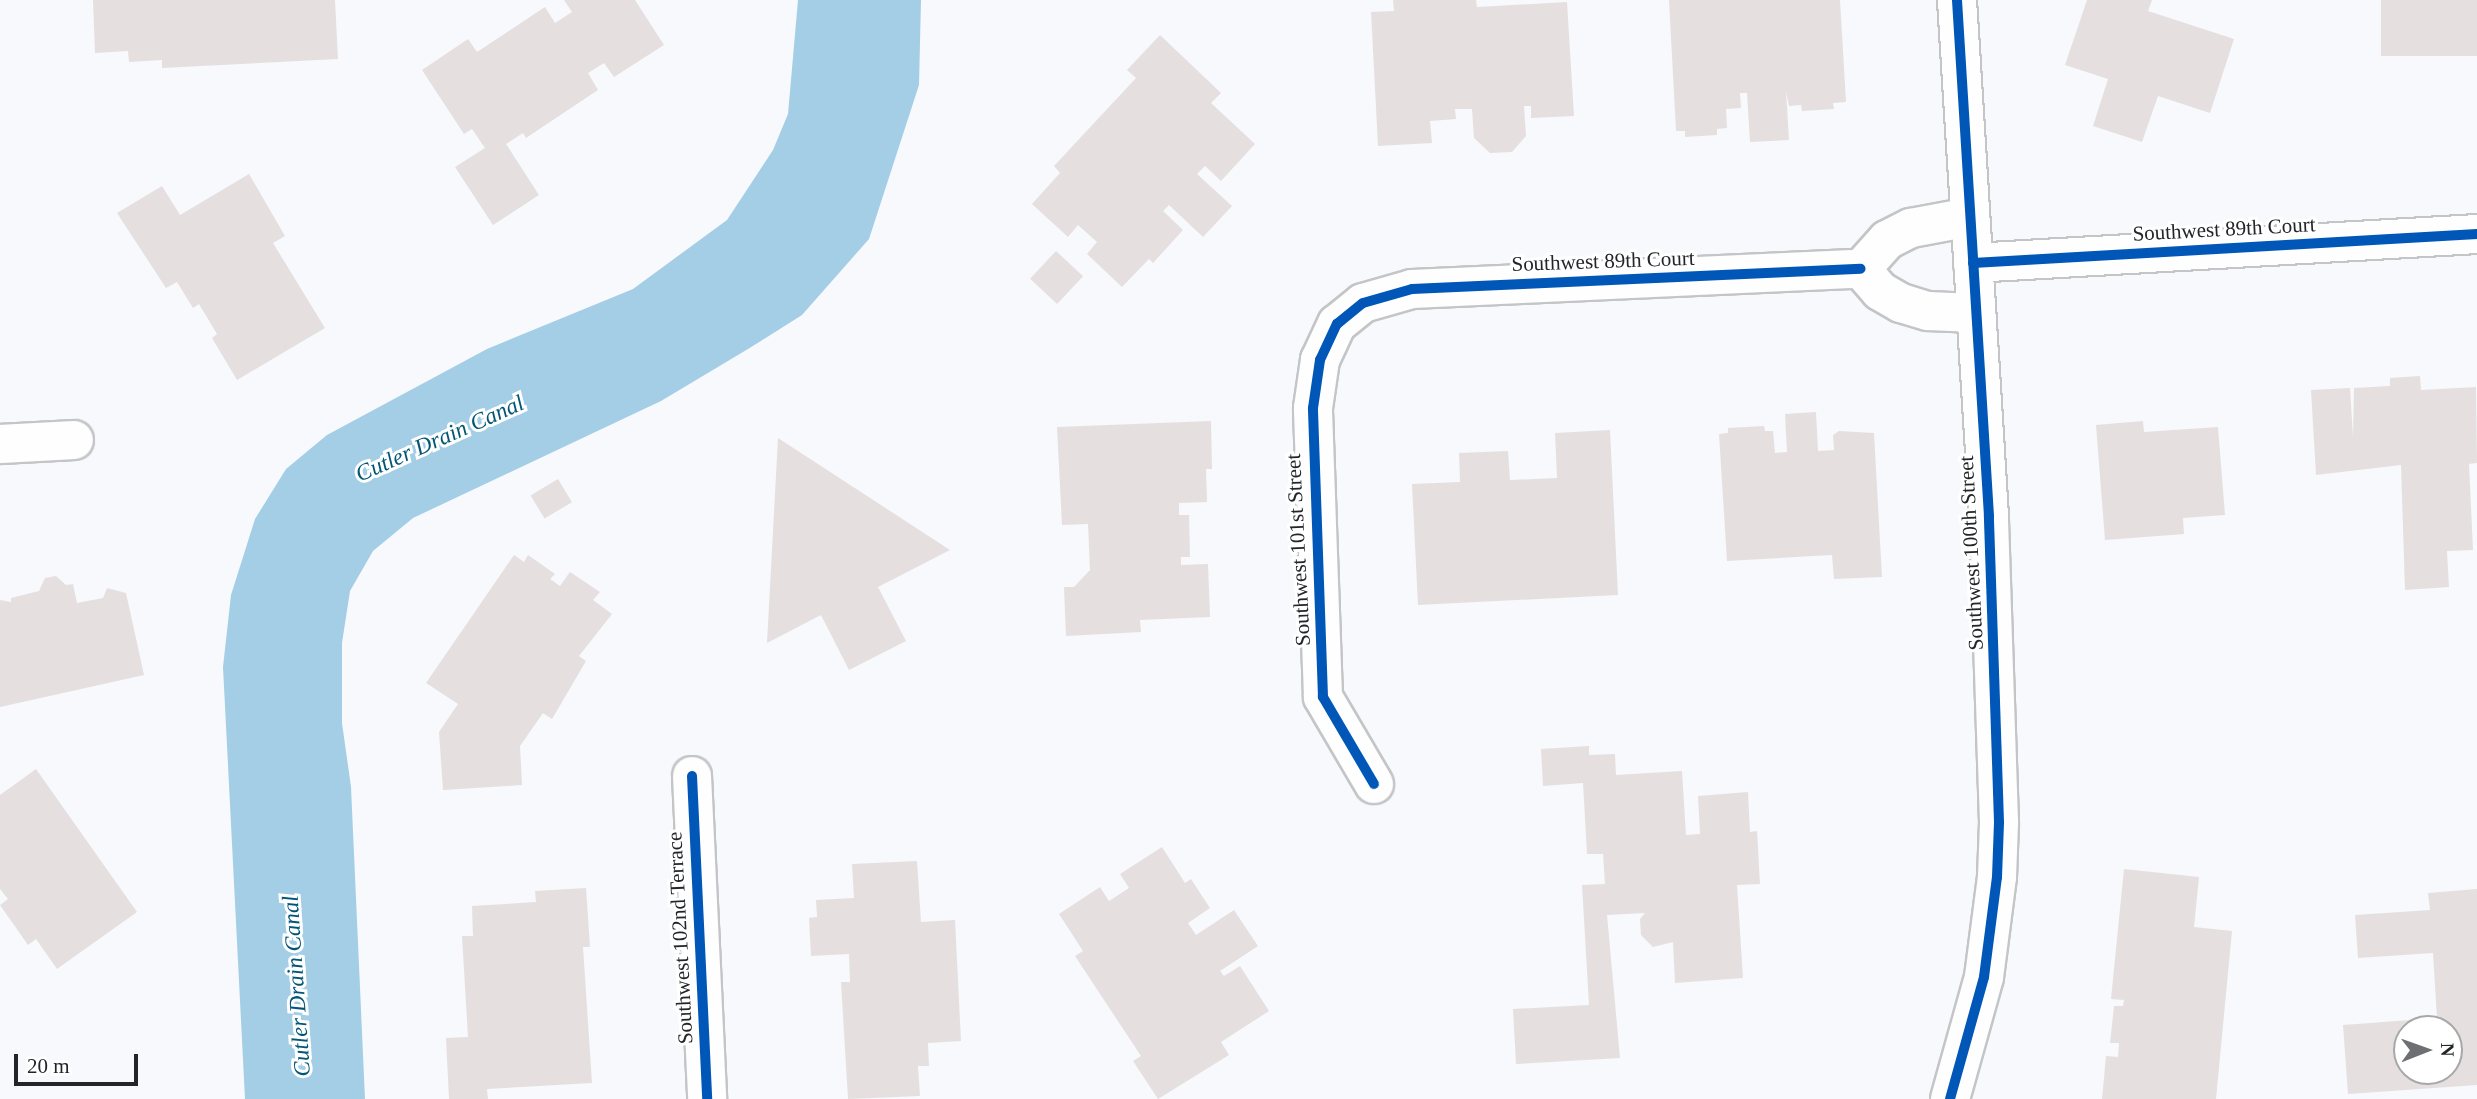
<!DOCTYPE html>
<html>
<head>
<meta charset="utf-8">
<style>
	body { margin:0 }
	#map { position:relative; width:2477px; height:1099px; overflow:hidden; background:#f7f9fc; font-family:Georgia,serif }
	div>[style] { position:absolute }
	.water>* { inset:0; background:#a3cee6 }
	.building>* { inset:0; background:#e6dfdf; transform-origin:0 0 }
	.roads { filter:drop-shadow(2px 0 #c3c5c7) drop-shadow(-2px 0 #c3c5c7) drop-shadow(0 2px #c3c5c7) drop-shadow(0 -2px #c3c5c7) }
	.minor>* { height:38px; margin:-19px; padding:0 19px; transform-origin:19px; border-radius:19px; background:#fefeff }
	.cycleway>* { height:10px; margin:-5px; padding:0 5px; transform-origin:5px; border-radius:5px; background:#0057b8 }
	span { translate:-50% -50%; white-space:nowrap; text-align:center; line-height:1.15; -webkit-text-stroke:6px #fff; paint-order:stroke }
	.street-label { font-size:21px; color:#232528 }
	.water-label { font-size:23px; color:#015575; font-style:italic }
	.north { position:absolute; left:2393px; top:1015px; width:70px; height:70px; box-sizing:border-box; background:#fff; border:2px solid #a7a8a9; border-radius:50%; rotate:89deg; font-size:19px; font-weight:700; line-height:28px; text-align:center; color:#232528 }
	.north::after { content:''; display:block; margin:auto; width:24px; height:32px; background:#6d6f72; clip-path:polygon(50% 0,100% 100%,50% 72%,0 100%) }
	.scale { position:absolute; left:14px; top:1054px; width:124px; height:32px; box-sizing:border-box; border:4px solid #232528; border-top:0; padding-left:9px; font-size:21px; line-height:24px; white-space:nowrap; color:#232528; -webkit-text-stroke:5px #fff; paint-order:stroke }
</style>
</head>
<body>
<div id="map">
	<div class="water">
		<i style="clip-path:polygon(798px 0,921px 0,919px 85px,869px 239px,802px 315px,748px 349px,661px 401px,413px 518px,373px 551px,350px 591px,342px 643px,342px 723px,351px 787px,365px 1099px,245px 1099px,223px 667px,231px 595px,255px 519px,286px 469px,327px 435px,487px 349px,633px 289px,727px 220px,773px 150px,788px 114px)"></i>
	</div>
	<div class="building">
		<i style="clip-path:polygon(93px 0,335px 0,338px 59px,162px 68px,162px 60px,129px 62px,128px 51px,95px 53px)"></i>
		<i style="clip-path:polygon(564px 0,635px 0,664px 45px,614px 77px,604px 63px,588px 73px,598px 90px,526px 138px,523px 133px,506px 144px,539px 195px,493px 225px,455px 167px,485px 148px,472px 129px,464px 134px,422px 70px,468px 39px,477px 52px,545px 7px,555px 23px,572px 12px)"></i>
		<i style="clip-path:polygon(1393px 0,1476px 0,1477px 7px,1567px 2px,1574px 116px,1531px 118px,1531px 106px,1524px 106px,1526px 136px,1512px 152px,1490px 153px,1474px 138px,1472px 109px,1455px 109px,1456px 119px,1430px 121px,1432px 143px,1378px 146px,1371px 12px,1394px 11px)"></i>
		<i style="clip-path:polygon(1669px 0,1840px 0,1846px 102px,1833px 103px,1834px 109px,1802px 111px,1801px 105px,1789px 106px,1786px 91px,1789px 140px,1750px 142px,1747px 93px,1740px 93px,1741px 108px,1726px 109px,1727px 128px,1717px 129px,1717px 135px,1685px 137px,1685px 131px,1676px 131px)"></i>
		<i style="clip-path:polygon(2087px 0,2152px 0,2148px 11px,2234px 39px,2210px 113px,2158px 96px,2142px 142px,2093px 126px,2108px 79px,2065px 65px)"></i>
		<i style="left:2381px;top:0;width:96px;height:56px"></i>
		<i style="clip-path:polygon(1160px 35px,1221px 93px,1211px 103px,1255px 144px,1221px 181px,1205px 166px,1197px 174px,1232px 206px,1203px 237px,1169px 205px,1163px 211px,1183px 230px,1153px 263px,1149px 259px,1122px 287px,1087px 254px,1097px 242px,1078px 225px,1068px 237px,1032px 204px,1060px 173px,1054px 166px,1136px 78px,1127px 70px)"></i>
		<i style="clip-path:polygon(249px 174px,285px 236px,273px 243px,325px 328px,237px 380px,212px 338px,217px 334px,199px 304px,193px 308px,177px 282px,166px 288px,117px 213px,162px 186px,180px 215px)"></i>
		<i style="left:1056px;top:251px;width:37px;height:38px;rotate:43deg"></i>
		<i style="clip-path:polygon(2420px 376px,2421px 390px,2476px 387px,2477px 463px,2469px 464px,2473px 550px,2447px 551px,2449px 587px,2405px 590px,2401px 465px,2316px 475px,2311px 390px,2350px 388px,2353px 437px,2354px 388px,2390px 386px,2390px 378px)"></i>
		<i style="clip-path:polygon(1816px 412px,1818px 451px,1834px 450px,1833px 435px,1839px 431px,1874px 433px,1882px 577px,1834px 579px,1832px 555px,1727px 561px,1719px 434px,1728px 433px,1728px 428px,1764px 426px,1765px 431px,1773px 431px,1775px 453px,1787px 452px,1785px 414px)"></i>
		<i style="clip-path:polygon(1211px 421px,1212px 469px,1206px 469px,1207px 502px,1179px 503px,1179px 515px,1189px 515px,1190px 557px,1181px 557px,1181px 565px,1208px 564px,1210px 617px,1140px 620px,1141px 632px,1066px 636px,1064px 587px,1074px 587px,1090px 570px,1088px 524px,1062px 525px,1057px 427px)"></i>
		<i style="clip-path:polygon(2143px 421px,2144px 432px,2218px 427px,2225px 515px,2183px 518px,2184px 534px,2105px 540px,2096px 425px)"></i>
		<i style="clip-path:polygon(1610px 430px,1618px 595px,1418px 605px,1412px 484px,1460px 482px,1459px 453px,1508px 451px,1510px 480px,1557px 478px,1555px 433px)"></i>
		<i style="clip-path:polygon(778px 438px,950px 550px,878px 587px,906px 641px,849px 670px,821px 615px,767px 643px)"></i>
		<i style="left:558px;top:479px;width:27px;height:32px;rotate:59deg"></i>
		<i style="clip-path:polygon(514px 555px,524px 562px,528px 555px,555px 574px,550px 579px,560px 586px,570px 572px,600px 592px,593px 600px,612px 614px,579px 656px,586px 661px,552px 719px,543px 713px,520px 746px,522px 785px,443px 790px,439px 732px,458px 704px,426px 683px)"></i>
		<i style="clip-path:polygon(56px 576px,66px 585px,73px 584px,77px 603px,103px 598px,107px 588px,126px 593px,144px 675px,0 707px,0 600px,11px 602px,11px 598px,39px 591px,45px 578px)"></i>
		<i style="clip-path:polygon(1589px 746px,1589px 755px,1615px 754px,1616px 775px,1682px 771px,1686px 835px,1700px 834px,1698px 796px,1748px 792px,1750px 832px,1757px 831px,1760px 884px,1737px 885px,1743px 978px,1675px 983px,1673px 942px,1653px 947px,1641px 935px,1640px 919px,1645px 913px,1607px 915px,1620px 1058px,1516px 1064px,1513px 1009px,1589px 1005px,1582px 885px,1605px 884px,1603px 854px,1587px 854px,1583px 783px,1543px 786px,1541px 749px)"></i>
		<i style="clip-path:polygon(36px 769px,137px 912px,57px 969px,36px 939px,28px 945px,0 905px,8px 899px,0 889px,0 795px)"></i>
		<i style="clip-path:polygon(1162px 847px,1185px 883px,1191px 879px,1210px 908px,1188px 923px,1196px 935px,1234px 910px,1258px 946px,1220px 971px,1224px 976px,1240px 966px,1269px 1011px,1221px 1042px,1229px 1055px,1158px 1099px,1133px 1061px,1141px 1056px,1075px 956px,1083px 951px,1059px 914px,1100px 887px,1109px 901px,1129px 888px,1120px 874px)"></i>
		<i style="clip-path:polygon(917px 861px,921px 922px,955px 920px,961px 1041px,928px 1043px,929px 1066px,918px 1066px,920px 1096px,848px 1099px,841px 982px,850px 982px,849px 954px,811px 956px,809px 918px,817px 917px,816px 900px,854px 898px,852px 864px)"></i>
		<i style="clip-path:polygon(2124px 869px,2199px 877px,2194px 927px,2232px 931px,2216px 1099px,2102px 1099px,2106px 1056px,2118px 1057px,2119px 1043px,2110px 1043px,2114px 1006px,2123px 1006px,2124px 1000px,2111px 999px)"></i>
		<i style="clip-path:polygon(586px 888px,590px 947px,583px 947px,592px 1083px,487px 1089px,488px 1099px,449px 1099px,446px 1038px,468px 1037px,462px 936px,473px 936px,472px 906px,536px 902px,535px 891px)"></i>
		<i style="clip-path:polygon(evenodd,2477px 889px,2477px 1085px,2348px 1094px,2343px 1025px,2437px 1018px,2433px 953px,2358px 958px,2355px 915px,2430px 910px,2428px 893px,2477px 889px,2407px 1029px,2449px 1029px,2449px 1071px,2407px 1071px,2407px 1029px)"></i>
	</div>
	<div class="roads">
		<div class="minor">
			<i style="left:1973px;top:263px;width:505px;rotate:-3.29deg"></i>
			<i style="left:1861px;top:269px;width:29px;rotate:49deg"></i>
			<i style="left:1880px;top:291px;width:24px;rotate:30deg"></i>
			<i style="left:1901px;top:303px;width:28px;rotate:17deg"></i>
			<i style="left:1928px;top:311px;width:47px;rotate:2.4deg"></i>
			<i style="left:1861px;top:269px;width:39px;rotate:-48deg"></i>
			<i style="left:1887px;top:240px;width:27px;rotate:-27deg"></i>
			<i style="left:1911px;top:228px;width:60px;rotate:-10.6deg"></i>
			<i style="left:0;top:444px;width:74px;rotate:-3.1deg"></i>
			<i style="left:692px;top:776px;width:323px;rotate:87.3deg"></i>
			<i style="left:1374px;top:784px;width:101px;rotate:-120.4deg"></i>
			<i style="left:1323px;top:697px;width:289px;rotate:-92deg"></i>
			<i style="left:1313px;top:408px;width:49px;rotate:-81.7deg"></i>
			<i style="left:1320px;top:360px;width:40px;rotate:-65deg"></i>
			<i style="left:1337px;top:324px;width:33px;rotate:-39deg"></i>
			<i style="left:1363px;top:303px;width:51px;rotate:-15.9deg"></i>
			<i style="left:1412px;top:289px;width:449px;rotate:-2.6deg"></i>
			<i style="left:1950px;top:1099px;width:127px;rotate:-74.4deg"></i>
			<i style="left:1984px;top:977px;width:101px;rotate:-82.6deg"></i>
			<i style="left:1997px;top:877px;width:55px;rotate:-87.9deg"></i>
			<i style="left:1999px;top:822px;width:306px;rotate:-91.9deg"></i>
			<i style="left:1989px;top:516px;width:517px;rotate:-93.55deg"></i>
		</div>
	</div>
	<div class="cycleway">
		<i style="left:1973px;top:263px;width:505px;rotate:-3.29deg"></i>
		<i style="left:692px;top:776px;width:323px;rotate:87.3deg"></i>
		<i style="left:1374px;top:784px;width:101px;rotate:-120.4deg"></i>
		<i style="left:1323px;top:697px;width:289px;rotate:-92deg"></i>
		<i style="left:1313px;top:408px;width:49px;rotate:-81.7deg"></i>
		<i style="left:1320px;top:360px;width:40px;rotate:-65deg"></i>
		<i style="left:1337px;top:324px;width:33px;rotate:-39deg"></i>
		<i style="left:1363px;top:303px;width:51px;rotate:-15.9deg"></i>
		<i style="left:1412px;top:289px;width:449px;rotate:-2.6deg"></i>
		<i style="left:1950px;top:1099px;width:127px;rotate:-74.4deg"></i>
		<i style="left:1984px;top:977px;width:101px;rotate:-82.6deg"></i>
		<i style="left:1997px;top:877px;width:55px;rotate:-87.9deg"></i>
		<i style="left:1999px;top:822px;width:306px;rotate:-91.9deg"></i>
		<i style="left:1989px;top:516px;width:517px;rotate:-93.55deg"></i>
	</div>
	<div class="street-label">
		<span style="left:2224px;top:229px;rotate:-3deg">Southwest 89th Court</span>
		<span style="left:1603px;top:261px;rotate:-2deg">Southwest 89th Court</span>
		<span style="left:1298px;top:550px;rotate:-93deg">Southwest 101st Street</span>
		<span style="left:1971px;top:553px;rotate:-93deg">Southwest 100th Street</span>
		<span style="left:680px;top:938px;rotate:-93deg">Southwest 102nd Terrace</span>
	</div>
	<div class="water-label">
		<span style="left:440px;top:439px;rotate:-24deg">Cutler Drain Canal</span>
		<span style="left:297px;top:986px;rotate:-94deg">Cutler Drain Canal</span>
	</div>
	<div class="north">N</div>
	<div class="scale">20 m</div>
</div>
</body>
</html>
